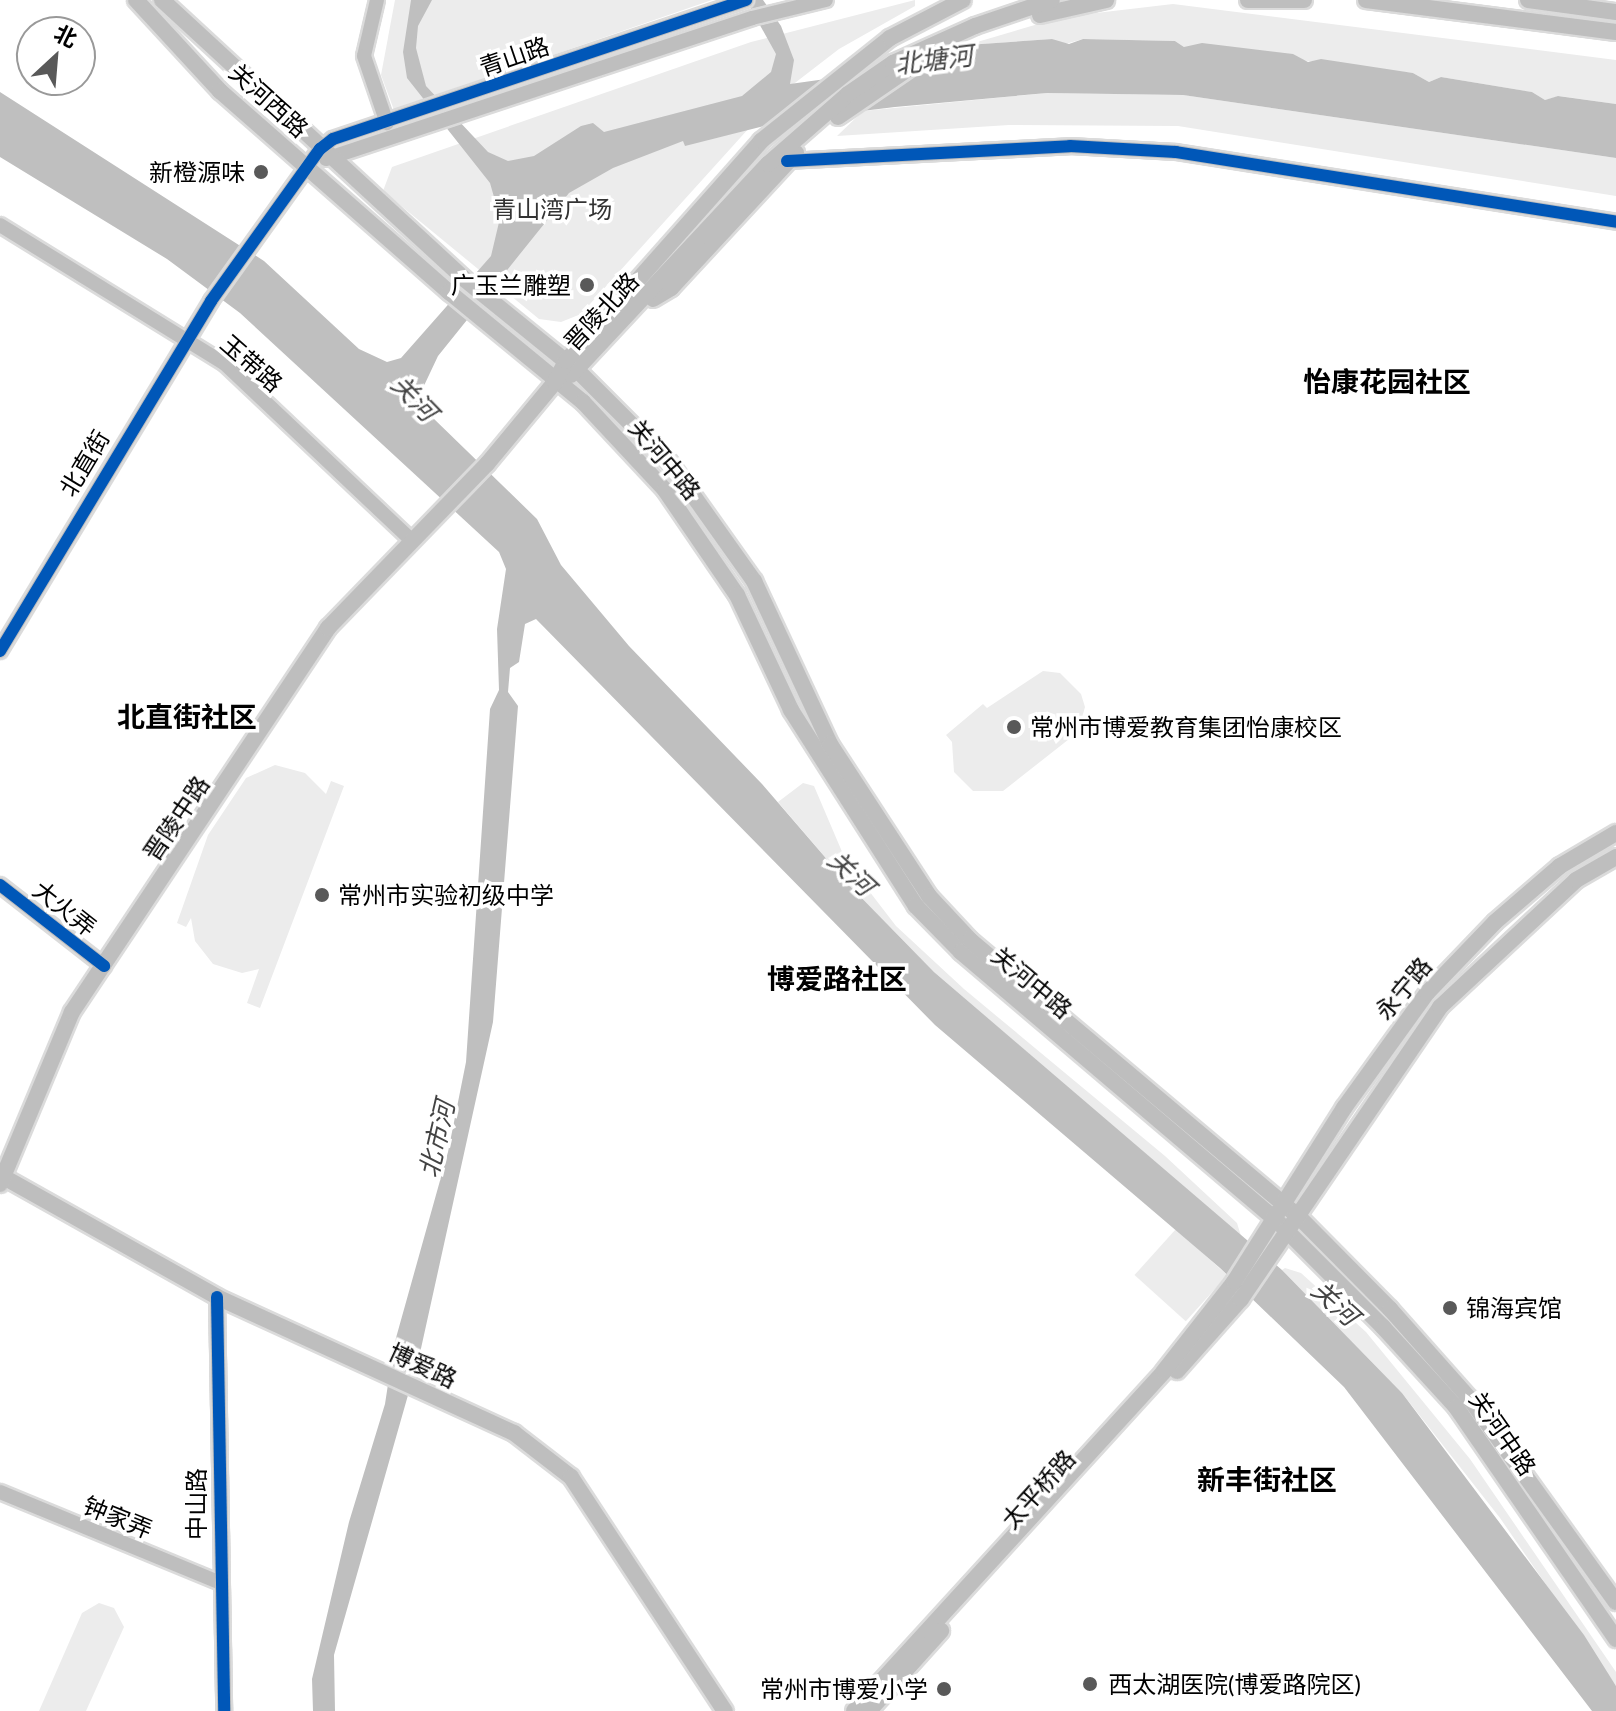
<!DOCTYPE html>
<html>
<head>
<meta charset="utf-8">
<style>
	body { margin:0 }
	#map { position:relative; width:1616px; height:1711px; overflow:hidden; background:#fff; font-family:Lato,"Noto Sans SC",sans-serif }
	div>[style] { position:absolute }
	.green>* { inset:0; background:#ececec; transform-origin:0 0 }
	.water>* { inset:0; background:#bfbfbf }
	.roads { filter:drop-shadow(2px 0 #dbdbdb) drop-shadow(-2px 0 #dbdbdb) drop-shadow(0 2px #dbdbdb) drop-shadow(0 -2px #dbdbdb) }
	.minor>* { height:14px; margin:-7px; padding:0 7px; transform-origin:7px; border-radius:7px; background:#bebebe }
	.major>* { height:16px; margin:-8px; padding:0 8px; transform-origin:8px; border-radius:8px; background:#bebebe }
	.cycleway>* { height:12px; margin:-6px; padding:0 6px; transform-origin:6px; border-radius:6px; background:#0057b8 }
	.dots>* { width:22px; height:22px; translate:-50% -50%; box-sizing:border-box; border:4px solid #fff; border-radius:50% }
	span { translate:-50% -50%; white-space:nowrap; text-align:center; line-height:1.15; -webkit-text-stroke:7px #fff; paint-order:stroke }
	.street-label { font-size:24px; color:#000 }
	.poi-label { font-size:24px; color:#000 }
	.right { translate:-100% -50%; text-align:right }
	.left { translate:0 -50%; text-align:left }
	.park-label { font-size:24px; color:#333 }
	.water-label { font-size:26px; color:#444; font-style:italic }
	.quarter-label { font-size:28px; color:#000; font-weight:700 }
	.north { position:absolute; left:16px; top:16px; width:80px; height:80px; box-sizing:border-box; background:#fff; border:2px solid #999; border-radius:50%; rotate:26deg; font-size:22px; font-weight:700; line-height:32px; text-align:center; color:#000 }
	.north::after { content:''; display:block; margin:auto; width:28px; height:36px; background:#595959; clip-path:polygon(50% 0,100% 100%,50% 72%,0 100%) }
</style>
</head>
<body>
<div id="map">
	<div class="green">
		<i style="clip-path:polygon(395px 0,712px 0,394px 110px,381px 75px)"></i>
		<i style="clip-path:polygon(915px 0,915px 6px,839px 49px,778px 96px,581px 314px,561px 322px,539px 319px,383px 191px,392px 167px,751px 42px)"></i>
		<i style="clip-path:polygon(1173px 4px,1616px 60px,1616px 104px,1559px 96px,1545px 100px,1532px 92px,1441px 77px,1429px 82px,1413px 73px,1184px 47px,1175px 41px,1083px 39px,1062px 45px,1052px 39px,967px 45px,1062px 17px)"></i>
		<i style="clip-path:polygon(1047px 93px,1183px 95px,1616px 158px,1616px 196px,1178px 126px,1009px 125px,837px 136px,863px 111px)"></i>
		<i style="clip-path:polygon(1043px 671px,1060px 673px,1081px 694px,1085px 707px,1078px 732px,1003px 791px,973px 791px,954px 772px,952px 742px,946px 735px,983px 704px,987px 708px)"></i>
		<i style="clip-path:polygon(275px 765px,305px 773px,326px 794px,331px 781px,344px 786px,260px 1008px,247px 1003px,259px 969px,242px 973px,213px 964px,195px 941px,191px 918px,186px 927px,177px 923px,208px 835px,246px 778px)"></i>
		<i style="clip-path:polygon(803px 783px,814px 786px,846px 861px,896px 926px,964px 989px,1165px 1156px,1237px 1223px,1241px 1236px,934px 972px,849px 885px,778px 802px)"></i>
		<i style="left:1176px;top:1229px;width:69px;height:62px;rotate:42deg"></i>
		<i style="clip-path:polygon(1285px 1268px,1301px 1273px,1366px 1332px,1470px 1459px,1616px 1672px,1616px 1686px,1500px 1518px,1402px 1393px,1282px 1270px)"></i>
		<i style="clip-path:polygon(99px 1603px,114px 1608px,124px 1627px,86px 1711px,39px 1711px,82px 1613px)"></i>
	</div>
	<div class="water">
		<i style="clip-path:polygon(411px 0,432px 0,418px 26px,416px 48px,426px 86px,488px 152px,508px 161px,534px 156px,581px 126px,593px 123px,604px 132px,742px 96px,771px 72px,776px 54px,746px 0,763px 0,781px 26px,794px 60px,790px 84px,933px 64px,967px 45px,1052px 39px,1069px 44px,1083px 39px,1175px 41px,1184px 47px,1202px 43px,1293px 54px,1308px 62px,1321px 59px,1413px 73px,1429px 82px,1441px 77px,1532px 92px,1545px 100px,1558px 96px,1616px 104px,1616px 158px,1183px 95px,1047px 93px,895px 107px,788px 120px,685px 146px,683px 141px,613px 168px,569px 193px,438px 356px,421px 392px,432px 417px,537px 519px,561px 565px,629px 646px,762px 784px,849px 885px,934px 972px,1282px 1270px,1402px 1393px,1584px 1635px,1616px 1686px,1616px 1711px,1592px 1711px,1344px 1387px,1220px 1268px,935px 1025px,536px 619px,525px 624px,519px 662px,510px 668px,508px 692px,518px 706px,493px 1022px,420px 1353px,334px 1655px,335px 1711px,313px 1711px,312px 1679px,349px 1522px,385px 1404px,394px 1345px,448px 1152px,466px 1062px,490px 709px,499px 690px,497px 629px,506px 569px,499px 552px,240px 313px,167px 259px,0 157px,0 92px,264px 261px,359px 349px,387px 362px,401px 358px,491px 256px,500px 218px,490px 183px,407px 78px,403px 52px)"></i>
	</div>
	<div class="roads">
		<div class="minor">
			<i style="left:377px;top:0;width:57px;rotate:103.1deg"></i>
			<i style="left:364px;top:56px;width:71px;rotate:71.1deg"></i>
			<i style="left:326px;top:159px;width:449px;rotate:-18.3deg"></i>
			<i style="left:752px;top:18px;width:76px;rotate:-13.7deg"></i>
			<i style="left:787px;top:161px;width:283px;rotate:-3deg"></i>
			<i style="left:1070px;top:146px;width:106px;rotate:3.2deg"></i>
			<i style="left:1176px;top:152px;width:446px;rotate:9deg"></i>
			<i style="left:0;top:225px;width:264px;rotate:31.7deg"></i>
			<i style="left:225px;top:364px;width:256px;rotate:43.4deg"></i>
			<i style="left:0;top:651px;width:409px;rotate:-58.9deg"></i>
			<i style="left:211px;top:301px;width:187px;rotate:-54.4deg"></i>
			<i style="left:320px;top:149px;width:16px;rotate:-38deg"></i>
			<i style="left:333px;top:139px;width:436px;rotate:-18.6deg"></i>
			<i style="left:0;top:885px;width:132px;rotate:37.9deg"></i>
			<i style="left:217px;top:1297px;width:414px;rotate:89deg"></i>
			<i style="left:0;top:1492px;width:236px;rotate:22.4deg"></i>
		</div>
		<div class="major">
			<i style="left:136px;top:0;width:124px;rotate:47.3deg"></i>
			<i style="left:220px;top:91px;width:305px;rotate:41.3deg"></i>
			<i style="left:449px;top:292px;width:173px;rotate:39.4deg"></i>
			<i style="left:583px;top:402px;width:120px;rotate:47deg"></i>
			<i style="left:665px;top:490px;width:127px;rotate:55.6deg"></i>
			<i style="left:737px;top:595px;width:127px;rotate:64.8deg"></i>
			<i style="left:791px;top:710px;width:232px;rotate:57.5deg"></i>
			<i style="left:916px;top:906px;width:64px;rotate:45.6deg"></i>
			<i style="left:961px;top:952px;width:412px;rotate:40.4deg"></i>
			<i style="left:1275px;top:1219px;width:153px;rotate:45deg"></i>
			<i style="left:1383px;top:1327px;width:108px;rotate:47.6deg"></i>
			<i style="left:1456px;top:1407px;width:282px;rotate:55.4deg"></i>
			<i style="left:162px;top:0;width:410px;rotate:42.7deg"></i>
			<i style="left:463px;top:278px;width:148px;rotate:39deg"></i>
			<i style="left:578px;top:371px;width:130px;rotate:45deg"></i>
			<i style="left:670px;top:463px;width:145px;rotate:54.6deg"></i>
			<i style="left:754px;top:581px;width:180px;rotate:65deg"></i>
			<i style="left:830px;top:744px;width:181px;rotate:56.9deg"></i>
			<i style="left:929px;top:896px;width:60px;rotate:47deg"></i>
			<i style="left:970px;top:940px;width:430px;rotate:40.1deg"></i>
			<i style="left:1299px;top:1217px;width:129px;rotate:45.3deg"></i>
			<i style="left:1390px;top:1309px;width:120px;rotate:48.4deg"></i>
			<i style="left:1470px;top:1399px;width:250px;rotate:54.3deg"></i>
			<i style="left:1248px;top:0;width:56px"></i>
			<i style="left:1366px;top:0;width:252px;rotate:7.3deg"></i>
			<i style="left:1528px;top:0;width:89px;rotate:7.8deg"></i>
			<i style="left:1040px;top:15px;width:68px;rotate:-12.8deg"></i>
			<i style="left:838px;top:117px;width:97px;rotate:-34.5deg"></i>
			<i style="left:653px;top:299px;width:21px;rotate:-31deg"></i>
			<i style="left:671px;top:288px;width:184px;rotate:-47.2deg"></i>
			<i style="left:571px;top:375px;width:289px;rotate:-47deg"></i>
			<i style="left:768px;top:164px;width:106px;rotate:-41.2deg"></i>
			<i style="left:848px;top:94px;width:55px;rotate:-34.6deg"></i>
			<i style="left:893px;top:63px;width:90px;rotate:-24.3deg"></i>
			<i style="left:975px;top:26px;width:81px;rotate:-18.7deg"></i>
			<i style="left:0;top:1175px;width:249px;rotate:29.3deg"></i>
			<i style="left:217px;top:1297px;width:327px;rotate:24.6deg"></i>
			<i style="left:514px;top:1433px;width:72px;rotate:37.7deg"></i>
			<i style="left:571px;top:1477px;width:280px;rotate:56.7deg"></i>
			<i style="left:0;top:1184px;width:186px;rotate:-67.3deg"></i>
			<i style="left:72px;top:1012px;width:462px;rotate:-56.3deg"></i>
			<i style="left:328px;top:628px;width:228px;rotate:-45.9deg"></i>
			<i style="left:487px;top:464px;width:107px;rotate:-50.3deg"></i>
			<i style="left:555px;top:382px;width:24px;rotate:-62deg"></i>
			<i style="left:566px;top:361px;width:294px;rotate:-48.4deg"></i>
			<i style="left:761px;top:141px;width:165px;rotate:-38.6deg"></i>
			<i style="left:890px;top:38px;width:82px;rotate:-27.5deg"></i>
			<i style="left:1177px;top:1371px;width:96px;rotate:-48.4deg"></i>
			<i style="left:1241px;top:1299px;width:353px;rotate:-55.7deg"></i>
			<i style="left:1440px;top:1007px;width:186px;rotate:-43deg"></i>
			<i style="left:1576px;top:880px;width:46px;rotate:-29.9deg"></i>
			<i style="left:854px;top:1711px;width:460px;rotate:-47.6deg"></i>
			<i style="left:1164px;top:1371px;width:113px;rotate:-51.8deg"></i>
			<i style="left:1234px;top:1282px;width:206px;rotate:-57.7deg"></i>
			<i style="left:1344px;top:1108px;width:142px;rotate:-54.2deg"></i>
			<i style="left:1427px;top:993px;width:98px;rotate:-46.2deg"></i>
			<i style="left:1495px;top:922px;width:86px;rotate:-40.7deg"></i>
			<i style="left:1560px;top:866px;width:65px;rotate:-30.5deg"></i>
			<i style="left:869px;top:1711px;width:108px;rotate:-48deg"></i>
		</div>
	</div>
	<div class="cycleway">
		<i style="left:787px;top:161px;width:283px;rotate:-3deg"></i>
		<i style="left:1070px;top:146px;width:106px;rotate:3.2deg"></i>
		<i style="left:1176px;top:152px;width:446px;rotate:9deg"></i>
		<i style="left:0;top:651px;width:409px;rotate:-58.9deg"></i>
		<i style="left:211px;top:301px;width:187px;rotate:-54.4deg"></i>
		<i style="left:320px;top:149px;width:16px;rotate:-38deg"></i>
		<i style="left:333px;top:139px;width:436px;rotate:-18.6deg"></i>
		<i style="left:0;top:885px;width:132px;rotate:37.9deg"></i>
		<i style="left:217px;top:1297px;width:414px;rotate:89deg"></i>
	</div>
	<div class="dots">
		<i style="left:261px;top:172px;background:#595959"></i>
		<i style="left:587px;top:285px;background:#595959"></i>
		<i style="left:1014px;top:727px;background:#595959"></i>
		<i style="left:322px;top:895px;background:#595959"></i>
		<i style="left:1450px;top:1308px;background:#595959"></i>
		<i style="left:1090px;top:1684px;background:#595959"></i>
		<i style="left:944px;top:1689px;background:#595959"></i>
	</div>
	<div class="street-label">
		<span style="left:514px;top:56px;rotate:-19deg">青山路</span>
		<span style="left:269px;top:100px;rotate:42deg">关河西路</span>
		<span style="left:601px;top:311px;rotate:-47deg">晋陵北路</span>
		<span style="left:252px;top:363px;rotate:41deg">玉带路</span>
		<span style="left:665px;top:459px;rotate:50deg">关河中路</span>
		<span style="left:84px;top:463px;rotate:-59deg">北直街</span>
		<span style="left:176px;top:818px;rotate:-56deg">晋陵中路</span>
		<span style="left:65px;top:908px;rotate:38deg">大火弄</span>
		<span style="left:1032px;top:982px;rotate:40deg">关河中路</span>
		<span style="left:1403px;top:988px;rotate:-50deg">永宁路</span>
		<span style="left:423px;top:1365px;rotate:25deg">博爱路</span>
		<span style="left:1503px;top:1433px;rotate:55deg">关河中路</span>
		<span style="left:1038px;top:1489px;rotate:-48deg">太平桥路</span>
		<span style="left:196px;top:1504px;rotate:-90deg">中山路</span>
		<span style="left:118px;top:1517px;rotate:22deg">钟家弄</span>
	</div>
	<div class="poi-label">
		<span class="right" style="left:245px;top:172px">新橙源味</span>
		<span class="right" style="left:571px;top:285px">广玉兰雕塑</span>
		<span class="left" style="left:1030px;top:727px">常州市博爱教育集团怡康校区</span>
		<span class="left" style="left:338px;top:895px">常州市实验初级中学</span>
		<span class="left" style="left:1466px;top:1308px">锦海宾馆</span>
		<span class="left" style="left:1108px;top:1684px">西太湖医院(博爱路院区)</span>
		<span class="right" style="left:928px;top:1689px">常州市博爱小学</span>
	</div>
	<div class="park-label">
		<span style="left:552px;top:209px">青山湾广场</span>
	</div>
	<div class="water-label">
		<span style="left:934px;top:60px;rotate:-7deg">北塘河</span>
		<span style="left:414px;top:398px;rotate:46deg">关河</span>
		<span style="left:851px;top:873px;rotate:43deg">关河</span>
		<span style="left:437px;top:1139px;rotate:-77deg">北市河</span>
		<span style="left:1335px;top:1303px;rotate:42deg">关河</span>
	</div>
	<div class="quarter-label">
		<span style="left:1387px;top:381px">怡康花园社区</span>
		<span style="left:187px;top:716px">北直街社区</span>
		<span style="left:837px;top:978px">博爱路社区</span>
		<span style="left:1267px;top:1479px">新丰街社区</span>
	</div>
	<div class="north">北</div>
</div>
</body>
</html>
